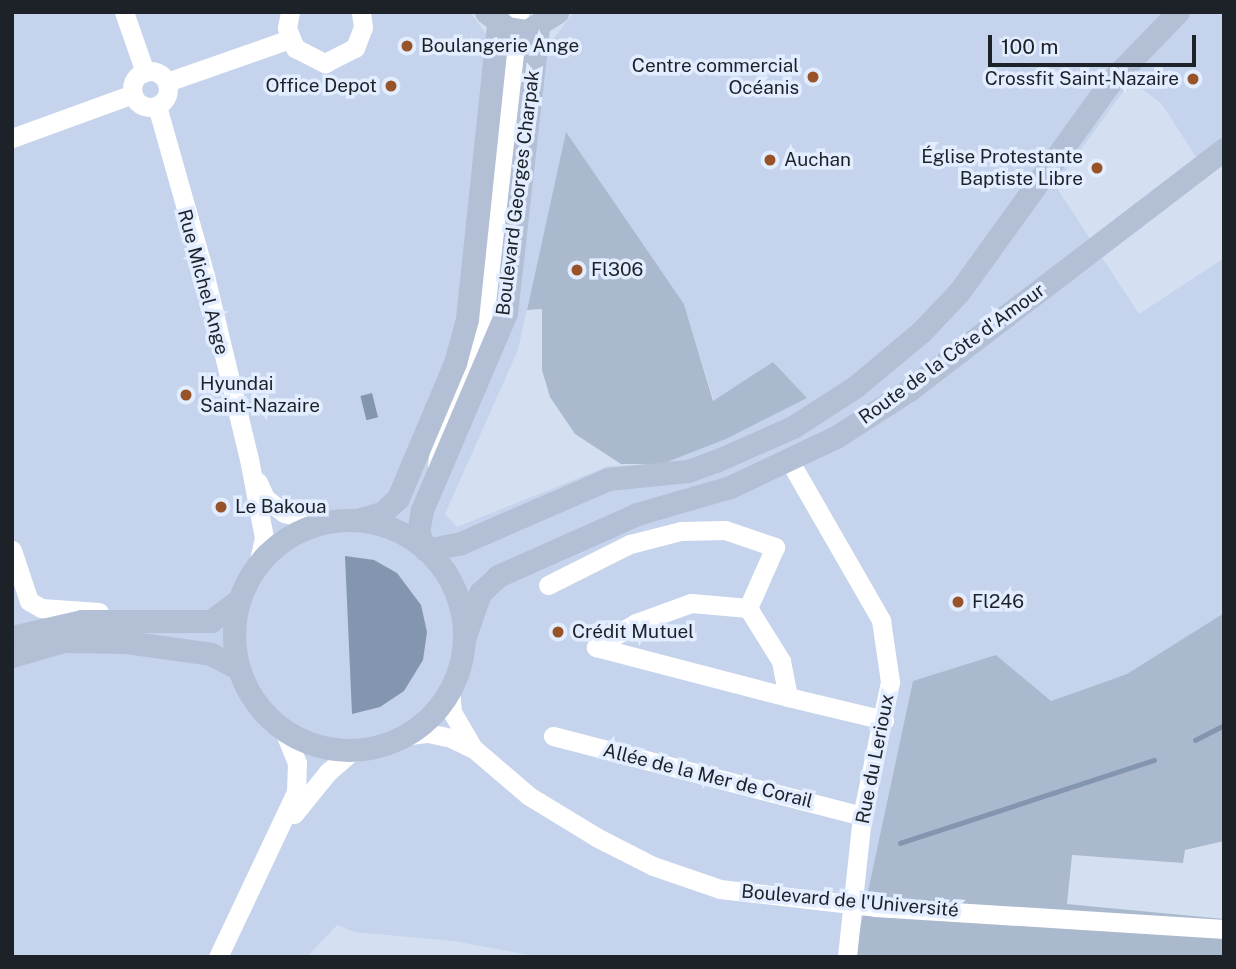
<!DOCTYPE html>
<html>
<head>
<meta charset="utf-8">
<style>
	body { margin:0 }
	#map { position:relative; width:1236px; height:969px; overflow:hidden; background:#d4e0f1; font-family:"Public Sans",sans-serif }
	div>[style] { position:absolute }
	.built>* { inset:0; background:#c5d4ec }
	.green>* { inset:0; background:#abb9cf }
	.water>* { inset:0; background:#8495af; transform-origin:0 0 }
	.stream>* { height:4.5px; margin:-2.25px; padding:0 2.25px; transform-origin:2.25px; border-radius:2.25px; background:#8495af }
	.minor>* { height:19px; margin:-9.5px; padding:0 9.5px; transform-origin:9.5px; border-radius:9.5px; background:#fff }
	.minor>.ring { margin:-9.5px; padding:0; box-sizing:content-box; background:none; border:19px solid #fff; border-radius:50% }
	.major>* { height:23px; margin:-11.5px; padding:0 11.5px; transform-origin:11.5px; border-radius:11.5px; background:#b2bfd5 }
	.major>.ring { margin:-11.5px; padding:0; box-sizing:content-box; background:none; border:23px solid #b2bfd5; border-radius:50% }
	.dots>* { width:19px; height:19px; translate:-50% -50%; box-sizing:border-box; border:4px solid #e2edff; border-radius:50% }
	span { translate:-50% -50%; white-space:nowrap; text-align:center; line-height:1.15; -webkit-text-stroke:7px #e2edff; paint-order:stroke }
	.poi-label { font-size:19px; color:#1d2128 }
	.left { translate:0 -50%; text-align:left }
	.right { translate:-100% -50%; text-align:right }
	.street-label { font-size:19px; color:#1d2128 }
	.frame { position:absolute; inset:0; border:14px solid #1d2128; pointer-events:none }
	.scale { position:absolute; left:988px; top:35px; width:208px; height:32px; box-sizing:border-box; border:4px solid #1d2128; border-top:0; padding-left:9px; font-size:21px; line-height:24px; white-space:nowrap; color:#1d2128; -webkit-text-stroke:5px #e2edff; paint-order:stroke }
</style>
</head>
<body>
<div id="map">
	<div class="built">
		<i style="clip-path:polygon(evenodd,470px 12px,486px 34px,554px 38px,574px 12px,1224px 12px,1224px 141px,1198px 160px,1161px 103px,1131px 81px,1055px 185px,1139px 314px,1224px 258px,1224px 613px,1127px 674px,1050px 701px,996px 655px,854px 957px,540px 957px,453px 941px,354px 932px,337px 925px,307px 957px,12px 957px,12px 13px,470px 12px,566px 133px,684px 304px,714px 401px,773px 363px,807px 398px,726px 439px,662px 464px,608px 466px,457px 527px,445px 514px,518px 350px,566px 133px)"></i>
	</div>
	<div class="green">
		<i style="clip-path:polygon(566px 132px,684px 304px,713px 401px,773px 362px,807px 398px,726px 439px,662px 464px,621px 464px,575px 434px,550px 397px,542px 370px,542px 309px,527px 310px)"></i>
		<i style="clip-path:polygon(1224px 613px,1224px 841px,1185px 850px,1183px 863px,1072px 855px,1067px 904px,1224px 919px,1224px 957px,854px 957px,913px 681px,996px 655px,1051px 701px,1127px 674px)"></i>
	</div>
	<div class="water">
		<i style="left:372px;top:393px;width:25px;height:12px;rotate:76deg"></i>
		<i style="clip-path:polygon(345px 556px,374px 560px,397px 573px,421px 605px,427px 632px,423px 660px,404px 691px,380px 707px,352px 714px)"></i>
	</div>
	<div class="stream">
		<i style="left:1195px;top:740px;width:33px;rotate:-27deg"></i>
		<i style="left:900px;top:843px;width:267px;rotate:-18.1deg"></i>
	</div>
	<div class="minor">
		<i style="left:124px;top:12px;width:64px;rotate:70.7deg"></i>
		<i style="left:290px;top:12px;width:16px;rotate:101deg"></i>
		<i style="left:287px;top:28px;width:22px;rotate:68deg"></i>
		<i style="left:295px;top:48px;width:34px;rotate:27deg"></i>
		<i style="left:325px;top:63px;width:34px;rotate:-27deg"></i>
		<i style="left:355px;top:48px;width:22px;rotate:-69deg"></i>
		<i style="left:363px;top:27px;width:15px;rotate:-98deg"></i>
		<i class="ring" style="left:132px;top:71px;width:17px;height:17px"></i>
		<i style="left:167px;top:82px;width:130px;rotate:-19.3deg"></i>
		<i style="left:157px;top:106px;width:177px;rotate:74.2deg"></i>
		<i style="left:205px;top:276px;width:188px;rotate:76.5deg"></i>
		<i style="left:249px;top:459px;width:80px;rotate:79.2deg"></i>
		<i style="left:264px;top:538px;width:28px;rotate:103deg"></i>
		<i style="left:12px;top:138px;width:129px;rotate:-20deg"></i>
		<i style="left:789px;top:460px;width:185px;rotate:60.1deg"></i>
		<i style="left:881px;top:620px;width:63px;rotate:81.7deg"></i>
		<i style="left:890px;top:682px;width:137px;rotate:101.8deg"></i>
		<i style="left:862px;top:816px;width:142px;rotate:96.1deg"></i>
		<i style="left:437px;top:466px;width:34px;rotate:-83deg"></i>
		<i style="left:441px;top:432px;width:114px;rotate:-67.9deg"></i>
		<i style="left:484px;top:326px;width:316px;rotate:-83.6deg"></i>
		<i style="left:258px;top:482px;width:17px;rotate:66deg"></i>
		<i style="left:265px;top:498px;width:24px;rotate:38deg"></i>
		<i style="left:284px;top:513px;width:40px;rotate:14.4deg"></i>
		<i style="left:12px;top:550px;width:54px;rotate:71.6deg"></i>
		<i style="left:29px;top:601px;width:14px;rotate:30deg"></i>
		<i style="left:41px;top:608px;width:58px;rotate:3.9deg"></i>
		<i style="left:548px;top:585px;width:92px;rotate:-26.6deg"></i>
		<i style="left:630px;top:544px;width:53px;rotate:-14.3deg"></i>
		<i style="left:681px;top:531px;width:44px;rotate:-1.3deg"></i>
		<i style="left:725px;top:530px;width:53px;rotate:18.8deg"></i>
		<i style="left:775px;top:547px;width:67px;rotate:113.9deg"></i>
		<i style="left:450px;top:689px;width:23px;rotate:85deg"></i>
		<i style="left:452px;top:712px;width:42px;rotate:59.7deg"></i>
		<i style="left:788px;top:697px;width:37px;rotate:-101deg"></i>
		<i style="left:781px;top:661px;width:62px;rotate:-121.9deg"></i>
		<i style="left:748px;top:608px;width:57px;rotate:-175deg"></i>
		<i style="left:691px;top:603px;width:59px;rotate:160deg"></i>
		<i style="left:636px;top:623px;width:47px;rotate:149deg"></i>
		<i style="left:596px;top:647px;width:198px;rotate:14.6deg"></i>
		<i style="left:788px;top:697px;width:99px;rotate:13.5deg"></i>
		<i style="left:402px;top:736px;width:26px;rotate:-7deg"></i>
		<i style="left:428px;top:733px;width:24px;rotate:12deg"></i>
		<i style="left:451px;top:738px;width:25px;rotate:26deg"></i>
		<i style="left:474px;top:749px;width:72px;rotate:40.5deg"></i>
		<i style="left:529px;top:796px;width:81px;rotate:31.3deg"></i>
		<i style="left:598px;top:838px;width:62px;rotate:27deg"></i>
		<i style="left:653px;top:866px;width:71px;rotate:18.9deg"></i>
		<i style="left:720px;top:889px;width:156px;rotate:6.6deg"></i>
		<i style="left:875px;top:907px;width:350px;rotate:3.6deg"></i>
		<i style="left:553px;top:736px;width:319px;rotate:14.5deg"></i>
		<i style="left:294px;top:814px;width:54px;rotate:-51deg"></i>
		<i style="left:328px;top:772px;width:33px;rotate:-41deg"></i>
		<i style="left:218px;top:957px;width:183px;rotate:-64.7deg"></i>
		<i style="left:296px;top:792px;width:29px;rotate:-88deg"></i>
		<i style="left:297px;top:763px;width:35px;rotate:-112deg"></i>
	</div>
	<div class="major">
		<i style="left:486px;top:12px;width:26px;rotate:37deg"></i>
		<i style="left:507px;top:28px;width:20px;rotate:9deg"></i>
		<i style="left:527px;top:31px;width:36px;rotate:-32deg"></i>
		<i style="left:538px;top:28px;width:287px;rotate:96.4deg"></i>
		<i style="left:506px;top:313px;width:214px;rotate:113.1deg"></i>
		<i style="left:422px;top:510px;width:22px;rotate:100deg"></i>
		<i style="left:418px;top:532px;width:20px;rotate:66deg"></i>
		<i style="left:426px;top:550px;width:36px;rotate:-11deg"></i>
		<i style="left:461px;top:543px;width:160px;rotate:-23.5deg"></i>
		<i style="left:608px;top:479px;width:80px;rotate:-5.7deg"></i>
		<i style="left:688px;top:471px;width:30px;rotate:-20deg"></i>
		<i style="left:716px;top:461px;width:84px;rotate:-23.8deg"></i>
		<i style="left:793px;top:427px;width:74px;rotate:-32.8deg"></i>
		<i style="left:855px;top:387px;width:86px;rotate:-39.8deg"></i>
		<i style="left:921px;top:332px;width:55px;rotate:-46.5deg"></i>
		<i style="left:959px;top:292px;width:261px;rotate:-54.2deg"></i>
		<i style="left:1112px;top:80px;width:95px;rotate:-45.9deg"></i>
		<i style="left:357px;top:520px;width:26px;rotate:-16deg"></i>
		<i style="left:382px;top:513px;width:22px;rotate:-43deg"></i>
		<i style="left:398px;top:498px;width:147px;rotate:-67.1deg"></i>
		<i style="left:455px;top:363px;width:46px;rotate:-74.7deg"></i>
		<i style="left:467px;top:319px;width:297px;rotate:-84deg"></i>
		<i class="ring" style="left:234px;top:520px;width:207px;height:207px"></i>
		<i style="left:12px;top:637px;width:72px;rotate:-12.9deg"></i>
		<i style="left:82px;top:621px;width:129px"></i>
		<i style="left:211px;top:621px;width:35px;rotate:-37deg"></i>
		<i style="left:464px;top:639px;width:49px;rotate:-70.8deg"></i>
		<i style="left:480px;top:593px;width:25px;rotate:-43deg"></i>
		<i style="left:498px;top:576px;width:152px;rotate:-24deg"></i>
		<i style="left:637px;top:514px;width:97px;rotate:-16.2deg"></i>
		<i style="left:730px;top:487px;width:117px;rotate:-25.3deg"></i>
		<i style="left:836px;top:437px;width:87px;rotate:-32.8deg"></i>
		<i style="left:909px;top:390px;width:397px;rotate:-37.4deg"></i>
		<i style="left:12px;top:656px;width:54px;rotate:-16.1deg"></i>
		<i style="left:64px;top:641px;width:62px;rotate:0.9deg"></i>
		<i style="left:126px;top:642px;width:86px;rotate:8deg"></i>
		<i style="left:211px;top:654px;width:32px;rotate:28deg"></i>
	</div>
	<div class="dots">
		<i style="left:407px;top:46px;background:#985329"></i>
		<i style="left:813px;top:77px;background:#985329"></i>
		<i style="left:1193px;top:79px;background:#985329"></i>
		<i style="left:391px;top:86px;background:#985329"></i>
		<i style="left:770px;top:160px;background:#985329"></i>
		<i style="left:1097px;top:168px;background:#985329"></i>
		<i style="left:577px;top:270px;background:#985329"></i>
		<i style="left:186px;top:395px;background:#985329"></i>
		<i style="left:221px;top:507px;background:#985329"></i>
		<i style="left:958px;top:602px;background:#985329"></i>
		<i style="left:558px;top:632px;background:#985329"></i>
	</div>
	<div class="poi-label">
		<span class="left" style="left:421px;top:46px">Boulangerie Ange</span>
		<span class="right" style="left:799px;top:77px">Centre commercial<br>Océanis</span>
		<span class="right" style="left:1179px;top:79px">Crossfit Saint-Nazaire</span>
		<span class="right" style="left:377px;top:86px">Office Depot</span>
		<span class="right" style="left:1083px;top:168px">Église Protestante<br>Baptiste Libre</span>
		<span class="left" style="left:784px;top:160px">Auchan</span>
		<span class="left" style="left:591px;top:270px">Fl306</span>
		<span class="left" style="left:200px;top:395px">Hyundai<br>Saint-Nazaire</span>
		<span class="left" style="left:235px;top:507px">Le Bakoua</span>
		<span class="left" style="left:972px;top:602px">Fl246</span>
		<span class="left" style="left:572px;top:632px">Crédit Mutuel</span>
	</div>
	<div class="street-label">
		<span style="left:518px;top:193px;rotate:-83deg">Boulevard Georges Charpak</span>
		<span style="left:203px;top:282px;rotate:75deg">Rue Michel Ange</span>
		<span style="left:952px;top:354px;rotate:-36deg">Route de la Côte d'Amour</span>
		<span style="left:875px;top:759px;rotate:-79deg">Rue du Lerioux</span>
		<span style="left:708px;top:776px;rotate:14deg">Allée de la Mer de Corail</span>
		<span style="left:850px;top:901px;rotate:5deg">Boulevard de l'Université</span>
	</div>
	<div class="frame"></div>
	<div class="scale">100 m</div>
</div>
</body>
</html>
